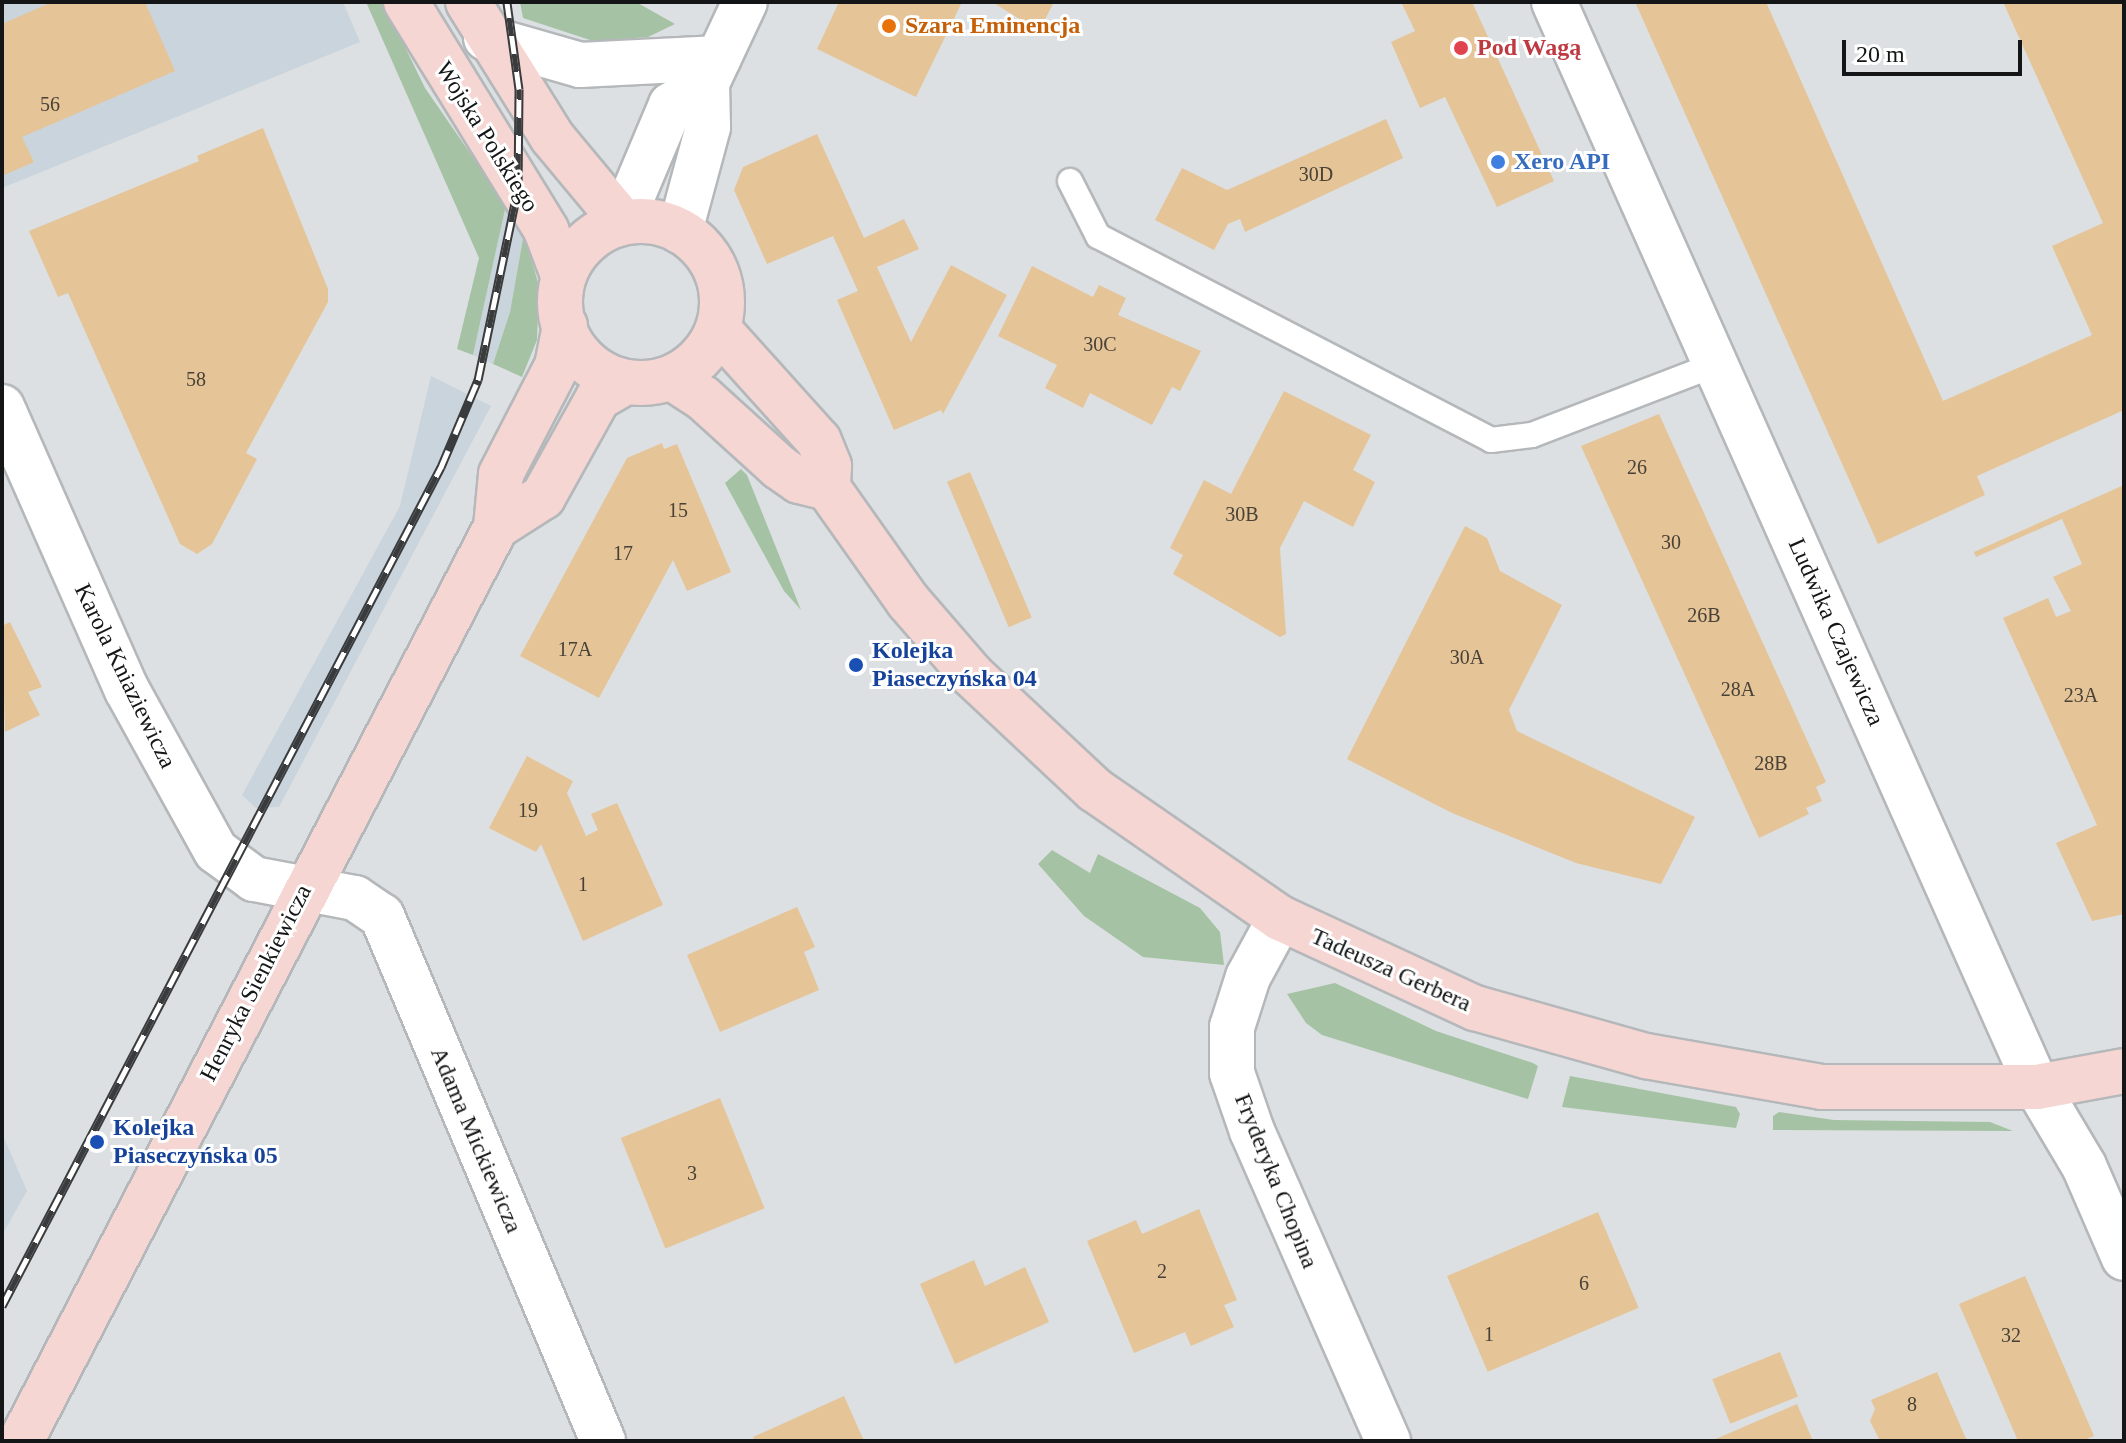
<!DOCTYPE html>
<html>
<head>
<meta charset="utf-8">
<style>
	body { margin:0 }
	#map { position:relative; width:2126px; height:1443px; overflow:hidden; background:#dce0e2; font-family:"Times New Roman",serif }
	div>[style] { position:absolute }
	.built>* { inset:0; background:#cad4dc }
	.green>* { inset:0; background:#a5c3a4 }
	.building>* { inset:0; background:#e5c498; transform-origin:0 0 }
	.roads { filter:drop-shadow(2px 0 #b5b8ba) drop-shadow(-2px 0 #b5b8ba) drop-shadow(0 2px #b5b8ba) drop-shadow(0 -2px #b5b8ba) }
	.lane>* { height:24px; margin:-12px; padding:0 12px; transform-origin:12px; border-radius:12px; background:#fff }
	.street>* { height:44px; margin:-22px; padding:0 22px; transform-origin:22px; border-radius:22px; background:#fff }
	.secondary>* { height:44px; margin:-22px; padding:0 22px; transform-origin:22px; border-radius:22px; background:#f6d6d3 }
	.secondary>.ring { margin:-22px; padding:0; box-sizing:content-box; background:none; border:44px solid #f6d6d3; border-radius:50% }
	.rail>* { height:9px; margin-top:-4.5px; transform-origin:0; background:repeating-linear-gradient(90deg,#fff 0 18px,#3a3b3c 0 36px); box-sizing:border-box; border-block:2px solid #3a3b3c }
	.dots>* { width:22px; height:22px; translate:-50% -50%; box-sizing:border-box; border:4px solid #fff; border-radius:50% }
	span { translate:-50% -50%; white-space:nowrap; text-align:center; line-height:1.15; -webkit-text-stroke:6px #fff; paint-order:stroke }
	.number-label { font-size:20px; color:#484136 }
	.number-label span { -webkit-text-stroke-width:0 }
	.food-label { font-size:24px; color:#c56008; font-weight:700 }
	.left { translate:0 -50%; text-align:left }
	.health-label { font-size:24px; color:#be3a42; font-weight:700 }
	.street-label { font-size:24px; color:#141516 }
	.shop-label { font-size:24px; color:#366cbe; font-weight:700 }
	.transit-label { font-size:24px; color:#164399; font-weight:700 }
	.frame { position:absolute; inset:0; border:4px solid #141516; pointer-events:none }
	.scale { position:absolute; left:1842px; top:40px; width:180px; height:36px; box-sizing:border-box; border:4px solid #141516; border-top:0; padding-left:10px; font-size:24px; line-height:28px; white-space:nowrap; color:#141516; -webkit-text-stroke:6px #fff; paint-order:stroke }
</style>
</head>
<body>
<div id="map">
	<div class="built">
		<i style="clip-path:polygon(2px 2px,343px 2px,360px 42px,2px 188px)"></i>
		<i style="clip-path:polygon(506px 205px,524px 233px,510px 312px,493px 364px,473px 355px)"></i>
		<i style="clip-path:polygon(431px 376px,491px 406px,279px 807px,256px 808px,242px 795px,400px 506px)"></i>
		<i style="clip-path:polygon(2px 1133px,27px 1191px,2px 1235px)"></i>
	</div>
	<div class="green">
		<i style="clip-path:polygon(366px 2px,383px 2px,425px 88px,506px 205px,473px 355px,457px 349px,479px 258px)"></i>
		<i style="clip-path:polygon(520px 2px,636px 2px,675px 24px,648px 37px,593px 41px,523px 18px)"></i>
		<i style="clip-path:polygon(524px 233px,539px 286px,537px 340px,522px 377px,493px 364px,510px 312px)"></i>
		<i style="clip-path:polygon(741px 469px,747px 475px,801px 610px,784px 591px,725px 483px)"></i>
		<i style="clip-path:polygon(1052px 850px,1090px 873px,1098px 854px,1200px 908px,1220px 932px,1224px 965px,1143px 957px,1084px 916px,1038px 864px)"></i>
		<i style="clip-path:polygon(1335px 983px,1436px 1031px,1533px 1063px,1538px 1066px,1528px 1099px,1322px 1035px,1306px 1023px,1287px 994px)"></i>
		<i style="clip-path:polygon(1570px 1076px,1736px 1107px,1740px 1114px,1736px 1128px,1562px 1107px)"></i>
		<i style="clip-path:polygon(1779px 1112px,1834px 1120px,1990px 1122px,2013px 1131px,1773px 1130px,1773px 1116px)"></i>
	</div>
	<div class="building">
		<i style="clip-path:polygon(52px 2px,145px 2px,175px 71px,22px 137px,34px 162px,2px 176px,2px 24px)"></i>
		<i style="clip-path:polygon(839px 2px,962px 2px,916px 97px,817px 49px)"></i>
		<i style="clip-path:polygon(992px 2px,1054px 2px,1039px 31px)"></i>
		<i style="clip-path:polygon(1401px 2px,1472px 2px,1554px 181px,1497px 207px,1445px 97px,1420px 108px,1391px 42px,1415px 31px)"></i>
		<i style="clip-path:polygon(1635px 2px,1766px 2px,1943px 401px,2092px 335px,2052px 246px,2103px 223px,2003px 2px,2124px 2px,2124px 410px,1977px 476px,1985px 495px,1878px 544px)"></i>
		<i style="clip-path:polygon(1386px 119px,1403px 158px,1245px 232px,1240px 219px,1228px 224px,1214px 250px,1155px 220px,1182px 168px,1227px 190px)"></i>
		<i style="clip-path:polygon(263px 128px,328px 289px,328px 302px,246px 453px,257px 459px,212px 544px,197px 554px,180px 544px,68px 293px,58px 297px,29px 231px,199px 161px,197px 156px)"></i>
		<i style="clip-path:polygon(817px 134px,864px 238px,904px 219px,919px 249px,877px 267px,911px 342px,951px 265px,1007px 295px,943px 414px,941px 410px,894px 430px,837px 300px,858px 291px,833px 236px,767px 264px,734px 190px,743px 167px)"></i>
		<i style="clip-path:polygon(1032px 266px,1093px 297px,1099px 285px,1126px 298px,1118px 315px,1201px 351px,1180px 391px,1172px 387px,1152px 425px,1090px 393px,1083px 408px,1045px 388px,1057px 365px,998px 336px)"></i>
		<i style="clip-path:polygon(1284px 391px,1371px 435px,1353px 470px,1375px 482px,1353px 527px,1304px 501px,1280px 548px,1286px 634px,1280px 637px,1173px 574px,1183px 555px,1170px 548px,1204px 480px,1231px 494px)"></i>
		<i style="clip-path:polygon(1659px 414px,1826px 782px,1816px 787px,1822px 801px,1806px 808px,1809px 814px,1759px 838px,1581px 446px)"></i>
		<i style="clip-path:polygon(662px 443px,664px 449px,677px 444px,731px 572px,687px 591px,673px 560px,599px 698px,520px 656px,627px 458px)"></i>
		<i style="left:970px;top:472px;width:158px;height:25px;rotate:67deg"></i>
		<i style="clip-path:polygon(2124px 485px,2124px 914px,2092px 921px,2056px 843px,2097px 825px,2003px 618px,2048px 598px,2056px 617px,2071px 611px,2053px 577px,2082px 564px,2062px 519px,1976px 557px,1974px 552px)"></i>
		<i style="clip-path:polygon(1465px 526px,1487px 538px,1500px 571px,1562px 605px,1509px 710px,1517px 731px,1695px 817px,1661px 884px,1576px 863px,1452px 813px,1347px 759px)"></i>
		<i style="clip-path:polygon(10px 622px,42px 687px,28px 692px,40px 715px,5px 732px,2px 626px)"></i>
		<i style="clip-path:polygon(527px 756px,573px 781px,567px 793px,586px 836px,598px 830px,591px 814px,617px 803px,663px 905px,583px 941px,541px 844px,536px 852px,489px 828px)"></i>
		<i style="clip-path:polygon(797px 907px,815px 947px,804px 952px,819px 990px,720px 1032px,687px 955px)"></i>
		<i style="left:720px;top:1098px;width:119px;height:107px;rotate:68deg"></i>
		<i style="clip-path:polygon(1199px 1209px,1237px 1300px,1224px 1305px,1234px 1327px,1191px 1346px,1185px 1332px,1134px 1353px,1087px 1241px,1136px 1220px,1142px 1234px)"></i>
		<i style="left:1598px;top:1212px;width:104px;height:164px;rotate:67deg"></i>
		<i style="clip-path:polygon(974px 1260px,985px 1286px,1025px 1267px,1049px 1322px,955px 1364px,920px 1284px)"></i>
		<i style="clip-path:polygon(2025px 1276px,2094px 1436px,2082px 1441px,2018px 1441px,1959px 1304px)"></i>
		<i style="left:1780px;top:1352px;width:48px;height:73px;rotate:68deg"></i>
		<i style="clip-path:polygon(1937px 1372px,1967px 1441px,1879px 1439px,1870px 1421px,1875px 1409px,1871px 1400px)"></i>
		<i style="clip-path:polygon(844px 1396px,864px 1441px,755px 1441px,753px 1437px)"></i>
		<i style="clip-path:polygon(1797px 1404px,1813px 1441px,1711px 1441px)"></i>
	</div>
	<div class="roads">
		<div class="lane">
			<i style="left:1070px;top:181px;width:62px;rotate:63deg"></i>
			<i style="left:1098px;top:236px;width:443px;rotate:27.4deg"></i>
			<i style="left:1491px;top:440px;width:41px;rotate:-7deg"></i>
			<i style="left:1532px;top:435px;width:198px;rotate:-21deg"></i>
		</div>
		<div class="street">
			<i style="left:1554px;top:2px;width:1188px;rotate:66deg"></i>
			<i style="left:2037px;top:1087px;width:92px;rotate:59.3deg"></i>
			<i style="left:2084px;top:1166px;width:100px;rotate:66.5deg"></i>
			<i style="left:486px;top:38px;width:98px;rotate:16deg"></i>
			<i style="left:580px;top:65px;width:139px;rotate:-2.9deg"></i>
			<i style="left:622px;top:221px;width:126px;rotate:-67.1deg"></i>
			<i style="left:671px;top:105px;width:42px;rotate:-31.4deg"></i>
			<i style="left:680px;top:231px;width:108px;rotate:-74.9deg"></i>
			<i style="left:708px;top:127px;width:44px;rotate:-91.3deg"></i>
			<i style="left:707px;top:83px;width:89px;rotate:-64.9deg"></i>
			<i style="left:2px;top:407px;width:309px;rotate:66.2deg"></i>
			<i style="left:127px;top:690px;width:184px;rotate:61.1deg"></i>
			<i style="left:216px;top:851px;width:47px;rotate:36.4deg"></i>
			<i style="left:254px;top:879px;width:103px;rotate:10.7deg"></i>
			<i style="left:355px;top:898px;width:32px;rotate:34deg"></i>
			<i style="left:382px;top:916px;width:570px;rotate:67.17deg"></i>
			<i style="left:1280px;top:918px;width:67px;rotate:118.5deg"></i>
			<i style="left:1248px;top:977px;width:52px;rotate:107.7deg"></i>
			<i style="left:1232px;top:1027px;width:46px;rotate:90deg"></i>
			<i style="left:1232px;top:1073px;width:61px;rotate:71deg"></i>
			<i style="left:1252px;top:1131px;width:339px;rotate:66.3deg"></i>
		</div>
		<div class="secondary">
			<i style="left:406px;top:2px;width:268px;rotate:58.4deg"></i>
			<i style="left:546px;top:230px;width:48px;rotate:69.3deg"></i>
			<i style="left:468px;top:2px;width:159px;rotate:58.1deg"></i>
			<i style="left:552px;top:137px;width:109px;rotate:50.2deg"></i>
			<i class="ring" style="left:560px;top:221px;width:118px;height:118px"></i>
			<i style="left:719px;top:330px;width:149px;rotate:48deg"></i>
			<i style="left:819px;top:441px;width:27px;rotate:68deg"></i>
			<i style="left:829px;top:466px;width:22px;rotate:93deg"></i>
			<i style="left:828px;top:488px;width:138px;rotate:54.7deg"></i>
			<i style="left:908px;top:601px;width:98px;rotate:49.1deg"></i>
			<i style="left:972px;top:675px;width:168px;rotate:43.1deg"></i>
			<i style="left:1095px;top:790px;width:225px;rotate:34.7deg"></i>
			<i style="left:1280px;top:918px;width:215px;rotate:24.8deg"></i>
			<i style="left:1475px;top:1008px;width:178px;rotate:15.7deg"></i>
			<i style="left:1646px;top:1056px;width:178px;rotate:10deg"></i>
			<i style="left:1821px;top:1087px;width:216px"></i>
			<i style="left:2037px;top:1087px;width:88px;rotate:-10.4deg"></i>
			<i style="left:672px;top:378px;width:37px;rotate:33deg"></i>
			<i style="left:703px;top:398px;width:103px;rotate:42.2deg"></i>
			<i style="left:779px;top:467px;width:24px;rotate:35deg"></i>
			<i style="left:799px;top:481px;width:30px;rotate:14deg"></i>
			<i style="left:496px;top:527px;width:56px;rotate:-32.6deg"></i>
			<i style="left:543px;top:497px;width:113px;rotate:-60.9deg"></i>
			<i style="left:598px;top:398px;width:32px;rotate:-30deg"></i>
			<i style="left:21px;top:1441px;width:1030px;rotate:-62.54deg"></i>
			<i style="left:496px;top:527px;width:53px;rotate:-84.6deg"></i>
			<i style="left:501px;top:474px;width:122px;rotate:-62.6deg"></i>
			<i style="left:557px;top:366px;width:41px;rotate:-78.7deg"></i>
		</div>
	</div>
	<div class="rail">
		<i style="left:2px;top:1306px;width:947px;rotate:-62.38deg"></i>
		<i style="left:441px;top:467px;width:95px;rotate:-67deg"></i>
		<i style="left:478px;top:380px;width:195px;rotate:-78.2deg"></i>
		<i style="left:518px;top:189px;width:100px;rotate:-89.4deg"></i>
		<i style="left:519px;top:89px;width:88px;rotate:-97.9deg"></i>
	</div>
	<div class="dots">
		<i style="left:889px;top:26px;background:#e8710a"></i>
		<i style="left:1461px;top:48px;background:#e0444e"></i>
		<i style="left:1498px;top:162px;background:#3f7fe0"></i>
		<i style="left:856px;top:665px;background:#1a4fb4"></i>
		<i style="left:97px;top:1142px;background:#1a4fb4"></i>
	</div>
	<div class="number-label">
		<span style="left:50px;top:104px">56</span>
		<span style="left:1316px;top:174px">30D</span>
		<span style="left:1100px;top:344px">30C</span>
		<span style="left:196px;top:379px">58</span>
		<span style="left:1637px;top:467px">26</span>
		<span style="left:678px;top:510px">15</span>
		<span style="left:1242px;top:514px">30B</span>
		<span style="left:1671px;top:542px">30</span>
		<span style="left:623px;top:553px">17</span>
		<span style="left:1704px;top:615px">26B</span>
		<span style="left:575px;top:649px">17A</span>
		<span style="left:1467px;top:657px">30A</span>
		<span style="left:1738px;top:689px">28A</span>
		<span style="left:2081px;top:695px">23A</span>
		<span style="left:1771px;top:763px">28B</span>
		<span style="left:528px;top:810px">19</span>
		<span style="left:583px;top:884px">1</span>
		<span style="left:692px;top:1173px">3</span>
		<span style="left:1162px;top:1271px">2</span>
		<span style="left:1584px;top:1283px">6</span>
		<span style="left:1489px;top:1334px">1</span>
		<span style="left:2011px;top:1335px">32</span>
		<span style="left:1912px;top:1404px">8</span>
	</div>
	<div class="food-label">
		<span class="left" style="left:905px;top:26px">Szara Eminencja</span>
	</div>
	<div class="health-label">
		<span class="left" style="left:1477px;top:48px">Pod Wagą</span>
	</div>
	<div class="street-label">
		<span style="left:487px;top:137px;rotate:58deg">Wojska Polskiego</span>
		<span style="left:1836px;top:632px;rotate:66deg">Ludwika Czajewicza</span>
		<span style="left:125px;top:676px;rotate:64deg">Karola Kniaziewicza</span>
		<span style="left:1391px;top:970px;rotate:24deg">Tadeusza Gerbera</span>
		<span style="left:256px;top:983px;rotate:-63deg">Henryka Sienkiewicza</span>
		<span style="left:476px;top:1140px;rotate:67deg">Adama Mickiewicza</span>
		<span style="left:1276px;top:1181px;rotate:68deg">Fryderyka Chopina</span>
	</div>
	<div class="shop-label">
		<span class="left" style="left:1514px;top:162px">Xero API</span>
	</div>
	<div class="transit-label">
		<span class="left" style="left:872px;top:665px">Kolejka<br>Piaseczyńska 04</span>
		<span class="left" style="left:113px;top:1142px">Kolejka<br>Piaseczyńska 05</span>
	</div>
	<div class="frame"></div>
	<div class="scale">20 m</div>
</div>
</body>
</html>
